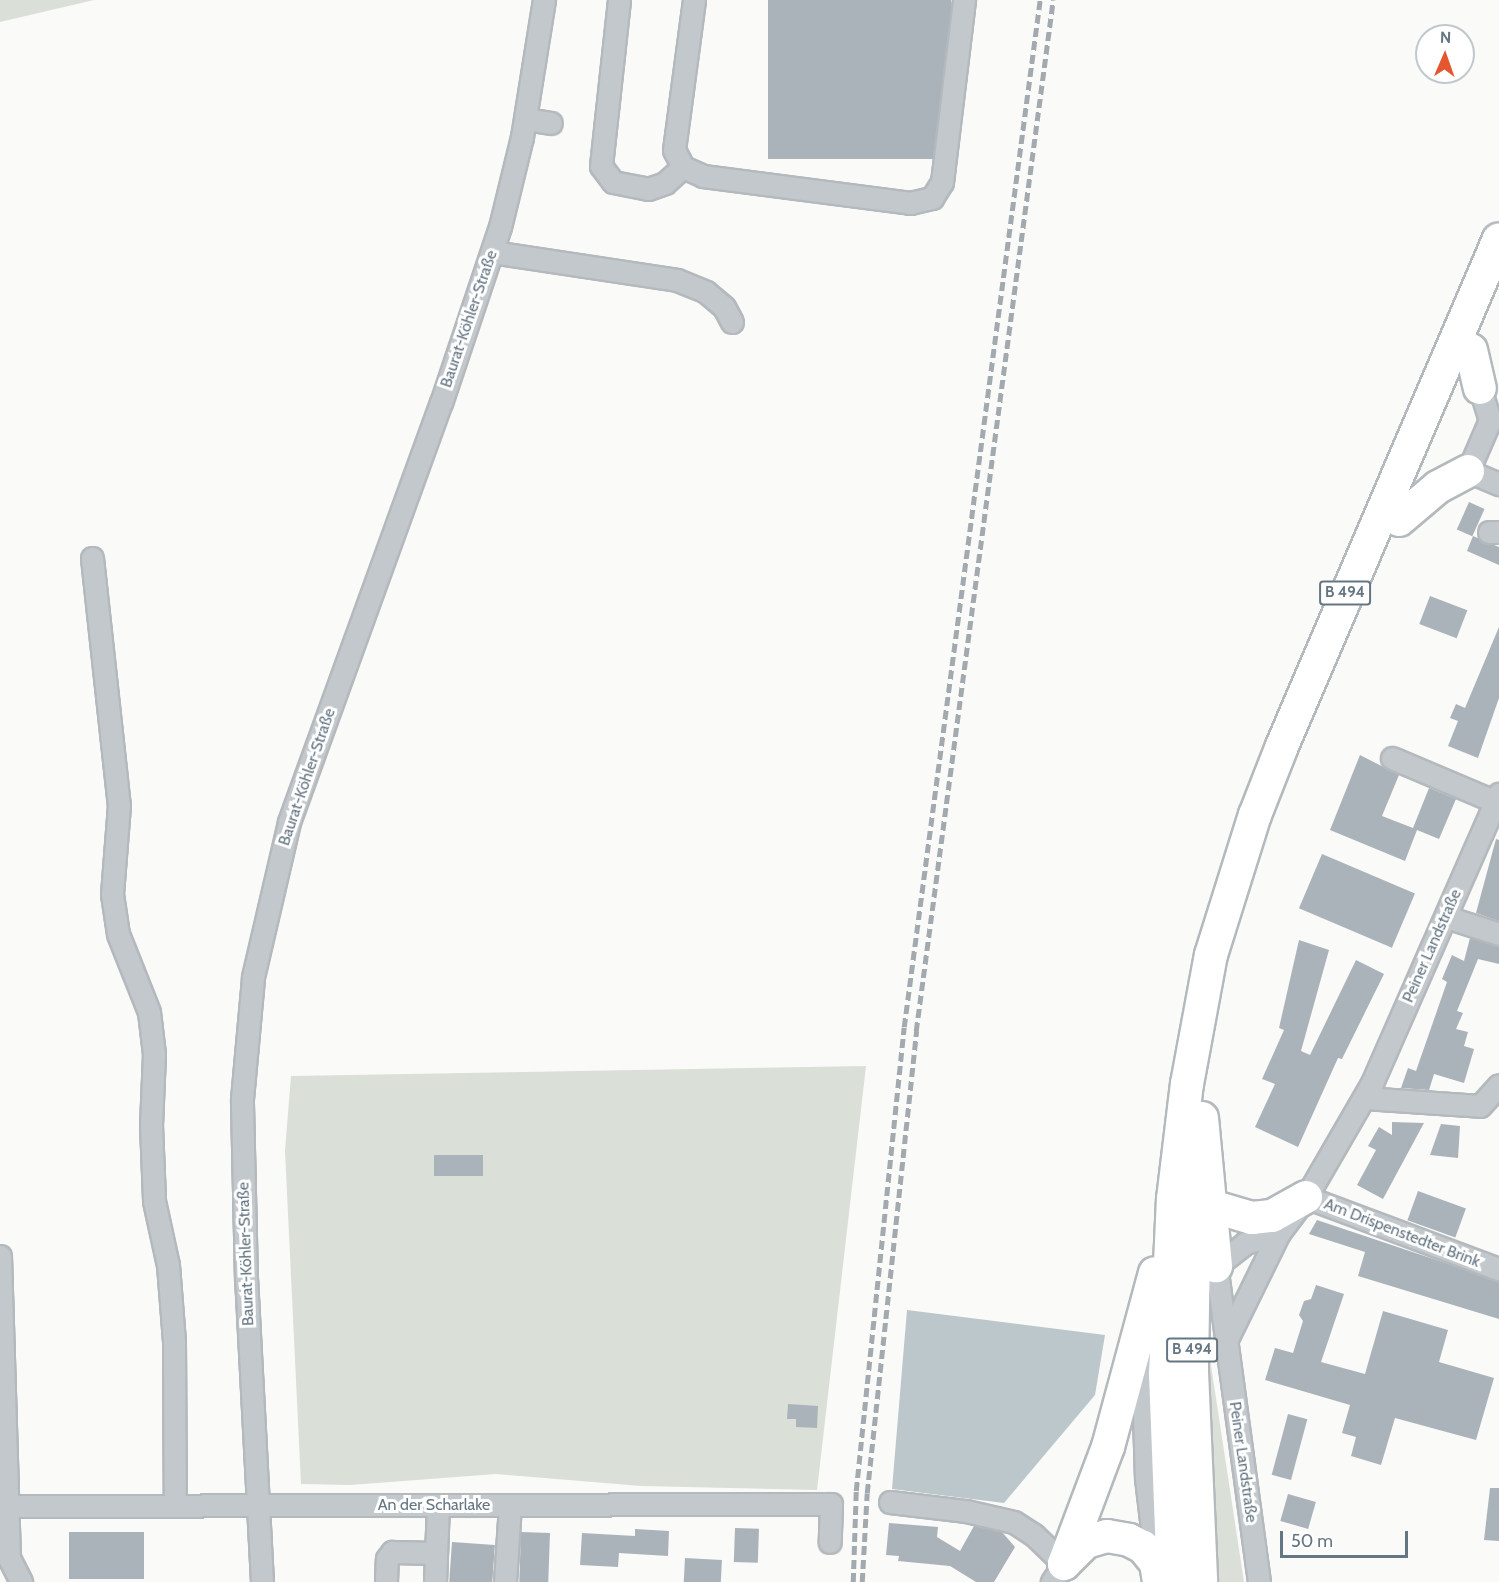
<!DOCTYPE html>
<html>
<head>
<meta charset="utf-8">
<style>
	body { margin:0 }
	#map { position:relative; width:1499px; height:1582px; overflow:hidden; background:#fafaf8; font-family:Cabin,sans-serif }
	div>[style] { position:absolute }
	.green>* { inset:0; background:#dadfd7 }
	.water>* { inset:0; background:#bbc7cb }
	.building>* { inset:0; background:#aab3b9; transform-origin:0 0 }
	.roads { filter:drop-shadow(2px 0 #b4b9bd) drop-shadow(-2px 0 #b4b9bd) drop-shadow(0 2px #b4b9bd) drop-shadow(0 -2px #b4b9bd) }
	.minor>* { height:21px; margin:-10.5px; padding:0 10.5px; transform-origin:10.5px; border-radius:10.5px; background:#c3c8cc }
	.highway>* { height:32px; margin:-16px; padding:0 16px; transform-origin:16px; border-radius:16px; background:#fff }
	.rail>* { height:4.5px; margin-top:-2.25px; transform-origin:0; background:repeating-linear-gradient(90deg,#a2aab0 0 9px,transparent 0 13.5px) }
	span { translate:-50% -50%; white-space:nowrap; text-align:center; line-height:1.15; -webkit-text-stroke:6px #fff; paint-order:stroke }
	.shield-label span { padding:2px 4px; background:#fff; border:2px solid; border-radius:4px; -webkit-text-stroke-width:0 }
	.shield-label { font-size:15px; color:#657683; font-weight:700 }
	.street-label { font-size:16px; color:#657683 }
	.north { position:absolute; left:1415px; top:24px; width:60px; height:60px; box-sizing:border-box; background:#fff; border:2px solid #c1c8cd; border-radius:50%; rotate:2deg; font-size:16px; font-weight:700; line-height:24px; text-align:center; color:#657683 }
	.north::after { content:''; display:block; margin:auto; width:21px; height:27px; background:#e4572e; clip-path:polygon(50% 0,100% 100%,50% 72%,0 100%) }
	.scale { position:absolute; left:1280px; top:1531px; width:128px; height:27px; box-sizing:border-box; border:3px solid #657683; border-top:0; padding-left:8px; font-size:18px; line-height:21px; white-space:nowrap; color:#657683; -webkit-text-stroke:4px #fff; paint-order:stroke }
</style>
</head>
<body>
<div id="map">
	<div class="green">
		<i style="clip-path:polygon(0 0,94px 0,0 22px)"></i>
		<i style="clip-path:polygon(866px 1066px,817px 1490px,641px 1486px,496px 1474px,350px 1485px,301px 1484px,285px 1151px,291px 1076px)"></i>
		<i style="clip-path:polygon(1203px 1313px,1244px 1582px,1211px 1582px)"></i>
	</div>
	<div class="water">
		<i style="clip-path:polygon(907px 1310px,1105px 1335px,1095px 1395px,1004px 1503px,892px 1489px)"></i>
	</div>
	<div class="building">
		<i style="left:768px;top:0;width:183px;height:159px"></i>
		<i style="left:1469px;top:502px;width:17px;height:30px;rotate:24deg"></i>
		<i style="clip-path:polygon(1473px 536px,1499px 547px,1499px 565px,1467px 551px)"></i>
		<i style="left:1430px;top:596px;width:40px;height:30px;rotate:21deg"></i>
		<i style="clip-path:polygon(1499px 627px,1499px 698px,1478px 758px,1448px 746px,1458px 721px,1450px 718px,1456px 704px,1465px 708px)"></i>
		<i style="clip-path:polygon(1360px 755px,1399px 775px,1382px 816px,1413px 828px,1429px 788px,1456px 799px,1439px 839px,1417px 830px,1405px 861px,1330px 830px)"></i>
		<i style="clip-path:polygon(1496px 839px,1499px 840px,1499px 921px,1476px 913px)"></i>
		<i style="left:1322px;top:854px;width:101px;height:59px;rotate:23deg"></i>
		<i style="clip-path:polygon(1470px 938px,1499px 946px,1499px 964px,1478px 959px,1457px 1011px,1463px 1013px,1456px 1029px,1468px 1032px,1464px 1046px,1474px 1049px,1464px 1083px,1434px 1074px,1429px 1090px,1401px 1088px,1408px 1068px,1416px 1071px,1447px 982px,1442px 979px,1452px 955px,1464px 961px)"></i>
		<i style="clip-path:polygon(1299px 940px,1329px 950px,1301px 1051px,1310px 1055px,1356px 960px,1384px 974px,1342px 1059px,1338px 1058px,1298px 1147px,1255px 1127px,1275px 1084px,1262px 1079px,1284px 1030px,1279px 1028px)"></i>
		<i style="clip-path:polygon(1392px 1122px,1424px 1123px,1383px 1199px,1357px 1185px,1376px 1150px,1368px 1146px,1379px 1127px,1392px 1135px)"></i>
		<i style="clip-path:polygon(1441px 1124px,1460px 1126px,1458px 1158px,1430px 1155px)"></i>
		<i style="left:483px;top:1155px;width:21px;height:49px;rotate:90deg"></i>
		<i style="left:1418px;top:1191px;width:51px;height:31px;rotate:20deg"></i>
		<i style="clip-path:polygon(1317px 1220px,1499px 1281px,1499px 1319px,1358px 1276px,1365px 1252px,1309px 1234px)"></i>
		<i style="clip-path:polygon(1316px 1285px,1344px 1294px,1321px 1362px,1365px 1374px,1383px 1311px,1448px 1330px,1439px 1362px,1494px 1378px,1476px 1440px,1395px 1418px,1381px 1465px,1351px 1456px,1356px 1437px,1342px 1433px,1350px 1405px,1265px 1380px,1275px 1348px,1293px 1353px,1303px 1321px,1299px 1315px,1304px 1301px,1311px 1299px)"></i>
		<i style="clip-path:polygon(788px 1404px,818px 1406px,817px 1428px,796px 1427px,796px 1419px,787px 1419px)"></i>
		<i style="left:1288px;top:1414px;width:20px;height:63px;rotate:15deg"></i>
		<i style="clip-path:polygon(1490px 1488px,1499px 1488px,1499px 1541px,1484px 1540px)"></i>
		<i style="left:1288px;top:1494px;width:29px;height:28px;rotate:16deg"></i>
		<i style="clip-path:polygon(889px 1523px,938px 1527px,937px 1537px,960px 1551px,974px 1526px,1002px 1532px,1015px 1547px,994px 1582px,976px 1582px,950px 1566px,898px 1561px,899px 1556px,886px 1555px)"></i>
		<i style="left:735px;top:1528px;width:24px;height:34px;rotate:2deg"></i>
		<i style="clip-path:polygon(635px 1529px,669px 1531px,668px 1556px,619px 1553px,618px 1567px,580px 1565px,582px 1533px,635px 1536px)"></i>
		<i style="left:144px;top:1532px;width:47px;height:75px;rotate:90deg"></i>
		<i style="left:521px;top:1532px;width:29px;height:50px;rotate:2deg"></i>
		<i style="left:452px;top:1542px;width:43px;height:40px;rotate:4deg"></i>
		<i style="left:685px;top:1558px;width:37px;height:24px;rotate:3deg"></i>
	</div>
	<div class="roads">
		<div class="minor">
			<i style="left:619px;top:0;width:167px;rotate:96.2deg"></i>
			<i style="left:601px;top:166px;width:20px;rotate:53deg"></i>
			<i style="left:613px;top:182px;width:36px;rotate:11deg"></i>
			<i style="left:648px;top:189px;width:18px;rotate:-19deg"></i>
			<i style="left:665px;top:183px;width:24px;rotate:-42deg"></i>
			<i style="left:694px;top:0;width:151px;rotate:97.6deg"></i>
			<i style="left:674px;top:150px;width:19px;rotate:62deg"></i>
			<i style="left:683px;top:167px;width:22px;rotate:24deg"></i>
			<i style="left:703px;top:176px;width:209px;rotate:7.4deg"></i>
			<i style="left:910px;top:203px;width:23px;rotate:-13deg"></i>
			<i style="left:932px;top:198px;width:19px;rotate:-58deg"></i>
			<i style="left:942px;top:182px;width:183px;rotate:-83.1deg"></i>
			<i style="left:526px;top:119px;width:25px;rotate:9deg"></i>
			<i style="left:492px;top:252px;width:187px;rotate:8.6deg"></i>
			<i style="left:677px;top:280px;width:31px;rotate:22deg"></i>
			<i style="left:706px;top:292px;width:23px;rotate:40deg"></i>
			<i style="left:724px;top:307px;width:17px;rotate:62deg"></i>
			<i style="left:1480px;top:388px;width:34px;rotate:73deg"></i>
			<i style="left:1490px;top:420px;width:56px;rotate:113.3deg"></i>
			<i style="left:1468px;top:471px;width:34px;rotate:23deg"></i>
			<i style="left:1489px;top:532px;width:10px"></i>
			<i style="left:92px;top:558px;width:248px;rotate:83.8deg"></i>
			<i style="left:119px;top:805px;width:89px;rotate:94.5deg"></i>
			<i style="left:112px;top:894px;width:40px;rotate:81.5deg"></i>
			<i style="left:118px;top:934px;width:84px;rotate:68.3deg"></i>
			<i style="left:149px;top:1012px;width:42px;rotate:83.2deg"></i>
			<i style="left:154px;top:1054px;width:71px;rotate:92.4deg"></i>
			<i style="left:151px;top:1125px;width:76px;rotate:87.7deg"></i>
			<i style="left:154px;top:1201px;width:66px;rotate:77.7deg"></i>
			<i style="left:168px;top:1265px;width:76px;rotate:85.5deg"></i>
			<i style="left:174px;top:1341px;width:165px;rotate:89.7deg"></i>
			<i style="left:1392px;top:758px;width:113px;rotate:22.9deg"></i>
			<i style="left:1446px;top:917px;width:56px;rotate:17.8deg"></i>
			<i style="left:1364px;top:1098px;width:116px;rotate:3.9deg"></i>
			<i style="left:1480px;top:1106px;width:28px;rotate:-48deg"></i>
			<i style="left:1306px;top:1197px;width:206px;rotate:20.5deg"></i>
			<i style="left:0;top:1256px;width:302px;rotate:88.3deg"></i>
			<i style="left:9px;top:1558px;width:27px;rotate:63deg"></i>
			<i style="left:1226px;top:1341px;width:120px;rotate:-63.9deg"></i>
			<i style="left:1279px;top:1233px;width:45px;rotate:-53.1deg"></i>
			<i style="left:1306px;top:1197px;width:132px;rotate:-59.9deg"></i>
			<i style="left:1372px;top:1083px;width:316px;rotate:-66.3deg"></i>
			<i style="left:1142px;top:1352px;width:126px;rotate:88.2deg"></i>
			<i style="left:1146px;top:1478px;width:86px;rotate:83.3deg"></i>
			<i style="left:890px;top:1502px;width:77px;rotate:6.8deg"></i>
			<i style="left:966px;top:1511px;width:49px;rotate:12.9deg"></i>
			<i style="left:1014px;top:1522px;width:24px;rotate:33deg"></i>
			<i style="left:1034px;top:1535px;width:42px;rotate:44deg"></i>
			<i style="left:1064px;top:1564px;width:22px;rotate:124deg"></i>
			<i style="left:0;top:1506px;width:831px;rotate:-0.14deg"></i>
			<i style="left:831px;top:1504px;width:38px;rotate:92deg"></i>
			<i style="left:262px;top:1582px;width:302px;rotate:-93deg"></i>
			<i style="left:246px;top:1280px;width:181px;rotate:-91.3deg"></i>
			<i style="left:242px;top:1099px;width:122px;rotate:-84.8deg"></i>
			<i style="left:253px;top:977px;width:159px;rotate:-76.9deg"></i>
			<i style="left:289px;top:822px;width:446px;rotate:-70.1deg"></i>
			<i style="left:441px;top:403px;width:186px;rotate:-71.5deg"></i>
			<i style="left:500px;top:227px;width:93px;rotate:-76.3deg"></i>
			<i style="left:522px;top:137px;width:139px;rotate:-80.9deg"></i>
			<i style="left:386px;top:1582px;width:23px;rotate:-88deg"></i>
			<i style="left:387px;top:1559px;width:9px;rotate:-54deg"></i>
			<i style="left:392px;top:1552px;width:44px;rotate:1.3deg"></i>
			<i style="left:435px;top:1582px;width:77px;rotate:-87.8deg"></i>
			<i style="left:505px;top:1582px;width:77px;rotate:-86.3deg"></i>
			<i style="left:1259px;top:1582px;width:319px;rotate:-97.7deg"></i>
			<i style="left:1216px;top:1266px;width:37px;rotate:-38deg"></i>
			<i style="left:1245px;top:1243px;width:35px;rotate:-16deg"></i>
		</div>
		<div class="highway">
			<i style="left:1471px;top:350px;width:39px;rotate:77deg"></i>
			<i style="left:1399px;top:520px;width:51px;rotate:-40.2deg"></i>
			<i style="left:1438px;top:487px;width:34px;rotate:-28deg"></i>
			<i style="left:1202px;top:1118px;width:149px;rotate:84.6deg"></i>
			<i style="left:1195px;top:1193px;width:179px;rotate:91deg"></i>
			<i style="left:1192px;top:1372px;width:210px;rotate:87.5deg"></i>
			<i style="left:1208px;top:1205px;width:46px;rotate:16.5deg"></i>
			<i style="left:1252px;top:1218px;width:20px;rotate:-6deg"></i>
			<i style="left:1272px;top:1216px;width:39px;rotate:-29deg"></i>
			<i style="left:1064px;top:1564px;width:125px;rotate:-69.4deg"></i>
			<i style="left:1108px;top:1447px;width:180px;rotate:-74.9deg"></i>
			<i style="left:1064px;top:1564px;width:31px;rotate:-45deg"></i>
			<i style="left:1086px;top:1542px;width:22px;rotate:-16deg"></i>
			<i style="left:1107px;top:1536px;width:22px;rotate:10deg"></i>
			<i style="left:1129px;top:1540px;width:16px;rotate:27deg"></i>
			<i style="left:1143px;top:1547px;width:21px;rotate:51deg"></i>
			<i style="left:1156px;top:1563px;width:19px;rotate:81deg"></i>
			<i style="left:1173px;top:1582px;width:208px;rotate:-92.2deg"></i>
			<i style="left:1165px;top:1374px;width:175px;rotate:-87.4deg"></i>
			<i style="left:1173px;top:1199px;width:116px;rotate:-83.1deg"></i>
			<i style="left:1187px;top:1084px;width:131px;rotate:-79.5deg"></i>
			<i style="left:1211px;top:955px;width:147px;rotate:-72.6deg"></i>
			<i style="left:1255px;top:815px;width:74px;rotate:-68.6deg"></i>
			<i style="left:1282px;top:746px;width:551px;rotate:-66.83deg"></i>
		</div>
	</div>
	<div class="rail">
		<i style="left:853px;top:1582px;width:91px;rotate:-88.1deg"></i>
		<i style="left:856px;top:1491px;width:466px;rotate:-84.1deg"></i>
		<i style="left:904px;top:1027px;width:1036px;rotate:-82.46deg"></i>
		<i style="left:862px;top:1582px;width:89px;rotate:-86.8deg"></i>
		<i style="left:867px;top:1493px;width:465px;rotate:-83.9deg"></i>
		<i style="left:916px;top:1031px;width:1040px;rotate:-82.43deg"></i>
	</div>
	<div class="shield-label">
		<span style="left:1345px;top:593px">B 494</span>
		<span style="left:1192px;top:1350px">B 494</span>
	</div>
	<div class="street-label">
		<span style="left:469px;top:319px;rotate:-71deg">Baurat-Köhler-Straße</span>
		<span style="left:307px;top:777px;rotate:-71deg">Baurat-Köhler-Straße</span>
		<span style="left:1432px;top:946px;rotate:-66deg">Peiner Landstraße</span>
		<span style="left:1402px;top:1233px;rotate:21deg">Am Drispenstedter Brink</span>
		<span style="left:246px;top:1254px;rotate:-92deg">Baurat-Köhler-Straße</span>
		<span style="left:1243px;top:1462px;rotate:82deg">Peiner Landstraße</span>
		<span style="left:434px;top:1505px">An der Scharlake</span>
	</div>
	<div class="north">N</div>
	<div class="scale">50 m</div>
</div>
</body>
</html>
